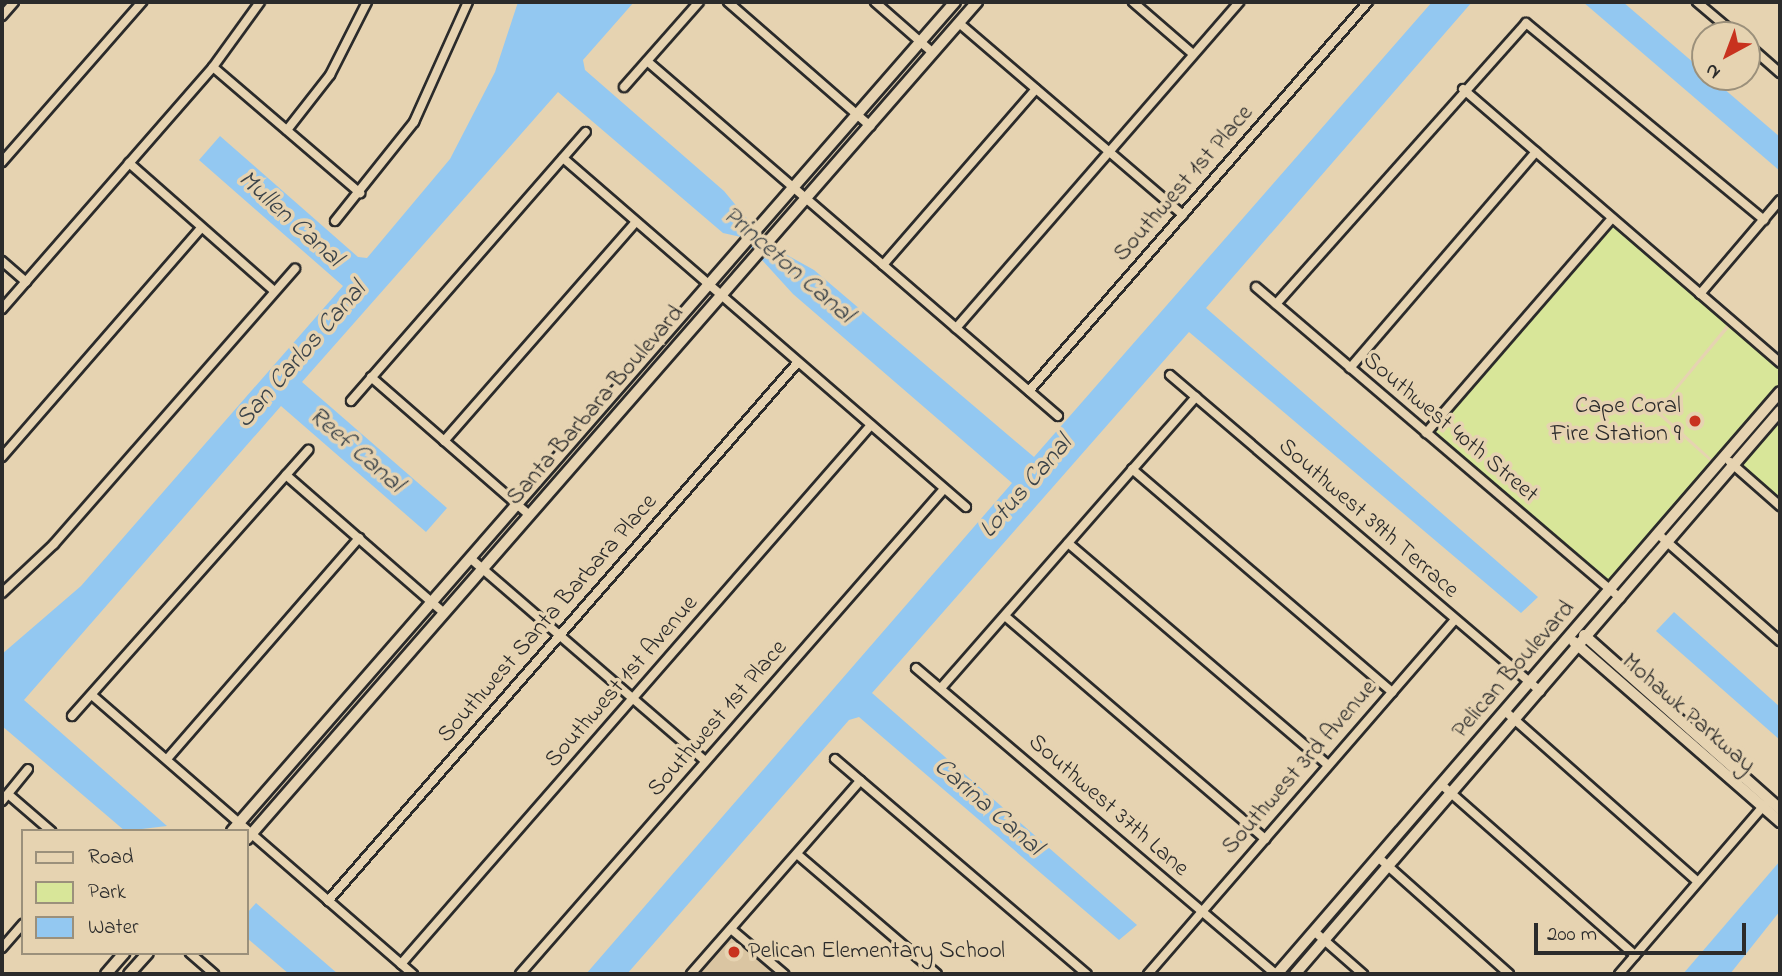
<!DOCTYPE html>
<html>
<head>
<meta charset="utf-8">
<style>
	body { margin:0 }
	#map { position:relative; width:1782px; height:976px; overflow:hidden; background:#e6d3b1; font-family:"Indie Flower",sans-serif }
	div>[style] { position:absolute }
	.built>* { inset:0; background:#dac5a2 }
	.green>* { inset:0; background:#d8e699 }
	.water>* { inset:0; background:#93c8f1 }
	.roads { filter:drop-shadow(2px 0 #2b2b2b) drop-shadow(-2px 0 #2b2b2b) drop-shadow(0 2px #2b2b2b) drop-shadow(0 -2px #2b2b2b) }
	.street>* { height:8px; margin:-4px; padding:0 4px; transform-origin:4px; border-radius:4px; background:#e6d3b1 }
	.secondary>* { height:10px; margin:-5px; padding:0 5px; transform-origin:5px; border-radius:5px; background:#e6d3b1 }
	.dots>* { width:19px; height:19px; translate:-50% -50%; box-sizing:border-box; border:4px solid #e6d3b1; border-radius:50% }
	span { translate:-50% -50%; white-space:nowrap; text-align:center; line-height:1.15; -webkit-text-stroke:7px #e6d3b1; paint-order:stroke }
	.street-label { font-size:24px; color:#2b2b2b }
	.poi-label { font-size:24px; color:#2b2b2b }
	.right { translate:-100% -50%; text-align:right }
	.left { translate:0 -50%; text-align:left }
	.water-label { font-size:26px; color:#3b4349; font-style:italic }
	.frame { position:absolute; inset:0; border:4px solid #2b2b2b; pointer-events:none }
	.legend { position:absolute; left:21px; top:829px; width:228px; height:126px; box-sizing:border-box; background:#e6d3b1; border:2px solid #9b907b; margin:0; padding:9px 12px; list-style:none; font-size:21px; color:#2b2b2b }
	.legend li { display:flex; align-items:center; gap:14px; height:35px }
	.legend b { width:35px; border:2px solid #9b907b }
	.north { position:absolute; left:1691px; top:21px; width:70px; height:70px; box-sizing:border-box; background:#e6d3b1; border:2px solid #9b907b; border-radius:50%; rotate:221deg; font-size:19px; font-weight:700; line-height:28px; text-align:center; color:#2b2b2b }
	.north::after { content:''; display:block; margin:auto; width:24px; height:32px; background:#c8321e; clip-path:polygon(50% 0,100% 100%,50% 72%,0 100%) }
	.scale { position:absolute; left:1534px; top:923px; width:212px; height:32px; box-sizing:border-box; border:4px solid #2b2b2b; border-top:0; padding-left:9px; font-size:21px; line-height:24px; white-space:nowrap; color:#2b2b2b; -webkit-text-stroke:5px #e6d3b1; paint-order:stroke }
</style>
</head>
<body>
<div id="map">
	<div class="built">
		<i style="clip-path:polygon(731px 929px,783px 974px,692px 974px)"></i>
	</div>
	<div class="green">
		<i style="clip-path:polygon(1612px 218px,1730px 321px,1655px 412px,1711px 462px,1605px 585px,1426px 433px)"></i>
		<i style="clip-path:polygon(1733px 323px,1780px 364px,1780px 386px,1714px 461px,1659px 411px)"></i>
		<i style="clip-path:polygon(1780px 421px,1780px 506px,1739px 469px)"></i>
	</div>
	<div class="water">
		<i style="clip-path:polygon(518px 2px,634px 2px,583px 60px,585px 70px,724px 191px,769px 245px,814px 270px,1034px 457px,1432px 2px,1472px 2px,1206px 308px,1538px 597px,1521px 613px,1189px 332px,872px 693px,1137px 925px,1119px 940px,859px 717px,849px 720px,627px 974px,586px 974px,1012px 483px,793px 294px,741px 237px,723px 233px,558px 92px,302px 382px,447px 508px,426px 532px,281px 406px,24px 700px,167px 826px,125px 831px,2px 726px,2px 654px,81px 586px,343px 286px,199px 160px,220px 136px,358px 257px,367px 258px,450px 159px,495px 72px)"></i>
		<i style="clip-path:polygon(1583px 2px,1623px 2px,1780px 137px,1780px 171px)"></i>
		<i style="clip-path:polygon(1674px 612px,1780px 707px,1780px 740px,1656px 631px)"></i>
		<i style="clip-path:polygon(1780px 861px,1780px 911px,1730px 974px,1683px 974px)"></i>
		<i style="clip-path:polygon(256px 903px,338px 974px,289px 974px,247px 938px,247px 913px)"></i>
	</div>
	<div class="roads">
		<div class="street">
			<i style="left:728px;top:2px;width:189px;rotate:41.1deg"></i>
			<i style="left:875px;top:2px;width:77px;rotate:41.3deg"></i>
			<i style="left:1133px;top:2px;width:79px;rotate:40.9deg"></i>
			<i style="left:1697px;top:2px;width:51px;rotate:40.2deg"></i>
			<i style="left:2px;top:16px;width:18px;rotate:-49deg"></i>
			<i style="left:959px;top:23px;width:295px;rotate:40.6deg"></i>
			<i style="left:1747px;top:44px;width:44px;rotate:41.3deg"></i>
			<i style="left:647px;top:61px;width:543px;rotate:40.82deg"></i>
			<i style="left:213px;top:67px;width:194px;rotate:40.6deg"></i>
			<i style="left:624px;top:87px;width:113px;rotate:-48.6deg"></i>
			<i style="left:1463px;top:89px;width:419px;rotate:40.8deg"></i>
			<i style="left:287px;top:130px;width:70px;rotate:-52deg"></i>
			<i style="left:330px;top:75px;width:82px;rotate:-63.1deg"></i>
			<i style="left:563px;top:158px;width:533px;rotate:40.89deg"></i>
			<i style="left:2px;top:162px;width:213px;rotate:-48.8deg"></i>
			<i style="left:129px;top:163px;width:193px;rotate:41.4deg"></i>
			<i style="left:335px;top:221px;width:127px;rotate:-51.4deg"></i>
			<i style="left:414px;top:122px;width:132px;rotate:-65.8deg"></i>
			<i style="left:2px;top:261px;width:32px;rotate:41deg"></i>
			<i style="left:883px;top:265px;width:233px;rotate:-49deg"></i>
			<i style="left:1256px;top:287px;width:479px;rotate:40.5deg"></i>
			<i style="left:1700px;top:294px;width:123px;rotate:-49.6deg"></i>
			<i style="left:1276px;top:304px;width:376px;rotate:-48.3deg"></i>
			<i style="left:1526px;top:23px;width:309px;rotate:39.6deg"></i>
			<i style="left:2px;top:309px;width:321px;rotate:-48.9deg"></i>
			<i style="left:213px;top:67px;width:80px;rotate:-54.1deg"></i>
			<i style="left:956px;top:328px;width:432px;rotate:-49deg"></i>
			<i style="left:1350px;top:368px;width:285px;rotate:-49.3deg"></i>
			<i style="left:1170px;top:375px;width:487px;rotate:40.5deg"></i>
			<i style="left:371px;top:377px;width:210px;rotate:41.1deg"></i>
			<i style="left:1029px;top:391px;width:516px;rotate:-48.93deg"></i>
			<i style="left:351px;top:401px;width:357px;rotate:-48.9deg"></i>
			<i style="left:1426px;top:433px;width:284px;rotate:-49.1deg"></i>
			<i style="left:444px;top:441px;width:291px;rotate:-48.8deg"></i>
			<i style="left:2px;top:457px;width:303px;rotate:-49deg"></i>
			<i style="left:1730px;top:462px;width:67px;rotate:41.3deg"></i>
			<i style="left:1132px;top:469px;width:343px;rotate:40.6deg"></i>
			<i style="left:286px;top:475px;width:210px;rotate:41.1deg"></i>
			<i style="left:1658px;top:534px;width:162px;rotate:41.3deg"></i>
			<i style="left:1068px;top:543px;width:342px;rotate:40.5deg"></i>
			<i style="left:470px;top:558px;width:311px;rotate:40.8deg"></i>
			<i style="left:2px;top:593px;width:71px;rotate:-43.3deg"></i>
			<i style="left:54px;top:544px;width:366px;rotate:-48.8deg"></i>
			<i style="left:1005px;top:616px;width:343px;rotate:40.6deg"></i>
			<i style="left:916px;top:668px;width:472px;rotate:40.4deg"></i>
			<i style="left:941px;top:688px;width:387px;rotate:-48.8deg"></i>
			<i style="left:93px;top:696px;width:424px;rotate:41deg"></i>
			<i style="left:1506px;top:712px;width:256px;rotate:41.5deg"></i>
			<i style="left:72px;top:716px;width:356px;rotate:-48.4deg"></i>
			<i style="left:167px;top:759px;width:293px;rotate:-49deg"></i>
			<i style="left:835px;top:759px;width:331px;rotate:40.5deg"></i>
			<i style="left:1443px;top:786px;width:256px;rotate:41.4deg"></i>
			<i style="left:8px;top:794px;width:57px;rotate:40.7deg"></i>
			<i style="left:2px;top:801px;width:41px;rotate:-50.9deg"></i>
			<i style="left:797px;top:854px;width:184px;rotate:40.6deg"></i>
			<i style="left:1379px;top:858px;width:174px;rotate:41.7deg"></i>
			<i style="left:328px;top:901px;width:715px;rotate:-48.91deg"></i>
			<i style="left:731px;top:929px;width:70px;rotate:40.3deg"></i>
			<i style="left:1315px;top:932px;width:64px;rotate:41.2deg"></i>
			<i style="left:2px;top:948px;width:32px;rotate:-49deg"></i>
			<i style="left:190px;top:953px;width:32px;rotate:41deg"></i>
			<i style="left:401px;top:964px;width:715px;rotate:-48.91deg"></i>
			<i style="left:520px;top:974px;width:644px;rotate:-48.84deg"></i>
			<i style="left:691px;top:974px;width:257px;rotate:-48.8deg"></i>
			<i style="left:1148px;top:974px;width:469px;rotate:-49.1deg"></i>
			<i style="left:1619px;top:974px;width:224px;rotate:-49.3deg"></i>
		</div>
		<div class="secondary">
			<i style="left:1584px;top:635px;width:262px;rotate:41.6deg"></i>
			<i style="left:1574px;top:642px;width:274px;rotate:41.1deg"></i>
			<i style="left:232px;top:831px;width:1100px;rotate:-48.91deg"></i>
			<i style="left:247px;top:839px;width:1111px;rotate:-48.91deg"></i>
			<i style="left:106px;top:974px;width:28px;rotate:-49deg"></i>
			<i style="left:129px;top:974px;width:28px;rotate:-48deg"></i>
			<i style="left:1277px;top:974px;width:769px;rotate:-49.16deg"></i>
			<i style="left:1295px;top:974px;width:743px;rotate:-49.26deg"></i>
		</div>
	</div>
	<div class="dots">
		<i style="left:1695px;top:421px;background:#c8321e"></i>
		<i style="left:734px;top:952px;background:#c8321e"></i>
	</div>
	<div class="street-label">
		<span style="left:1184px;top:184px;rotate:-49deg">Southwest 1st Place</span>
		<span style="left:596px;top:406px;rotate:-49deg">Santa Barbara Boulevard</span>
		<span style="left:1450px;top:428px;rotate:40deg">Southwest 40th Street</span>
		<span style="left:1368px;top:519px;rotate:41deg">Southwest 39th Terrace</span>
		<span style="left:548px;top:619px;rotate:-49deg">Southwest Santa Barbara Place</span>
		<span style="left:1514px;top:670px;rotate:-49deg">Pelican Boulevard</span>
		<span style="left:622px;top:682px;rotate:-49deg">Southwest 1st Avenue</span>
		<span style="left:1688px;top:714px;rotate:41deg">Mohawk Parkway</span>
		<span style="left:718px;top:719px;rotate:-49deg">Southwest 1st Place</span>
		<span style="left:1300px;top:768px;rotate:-49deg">Southwest 3rd Avenue</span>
		<span style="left:1108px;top:806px;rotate:41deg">Southwest 37th Lane</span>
	</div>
	<div class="poi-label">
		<span class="right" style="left:1681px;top:421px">Cape Coral<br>Fire Station 9</span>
		<span class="left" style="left:748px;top:952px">Pelican Elementary School</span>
	</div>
	<div class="water-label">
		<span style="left:289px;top:220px;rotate:42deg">Mullen Canal</span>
		<span style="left:787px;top:266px;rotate:41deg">Princeton Canal</span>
		<span style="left:302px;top:356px;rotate:-49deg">San Carlos Canal</span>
		<span style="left:355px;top:451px;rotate:41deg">Reef Canal</span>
		<span style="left:1027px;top:488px;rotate:-49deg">Lotus Canal</span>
		<span style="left:987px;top:808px;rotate:41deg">Carina Canal</span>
	</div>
	<div class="frame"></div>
	<ul class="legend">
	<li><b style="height:9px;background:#e6d3b1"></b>Road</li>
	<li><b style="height:19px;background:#d8e699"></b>Park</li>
	<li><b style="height:19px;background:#93c8f1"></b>Water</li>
	</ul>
	<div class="north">N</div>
	<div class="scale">200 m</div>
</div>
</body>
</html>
